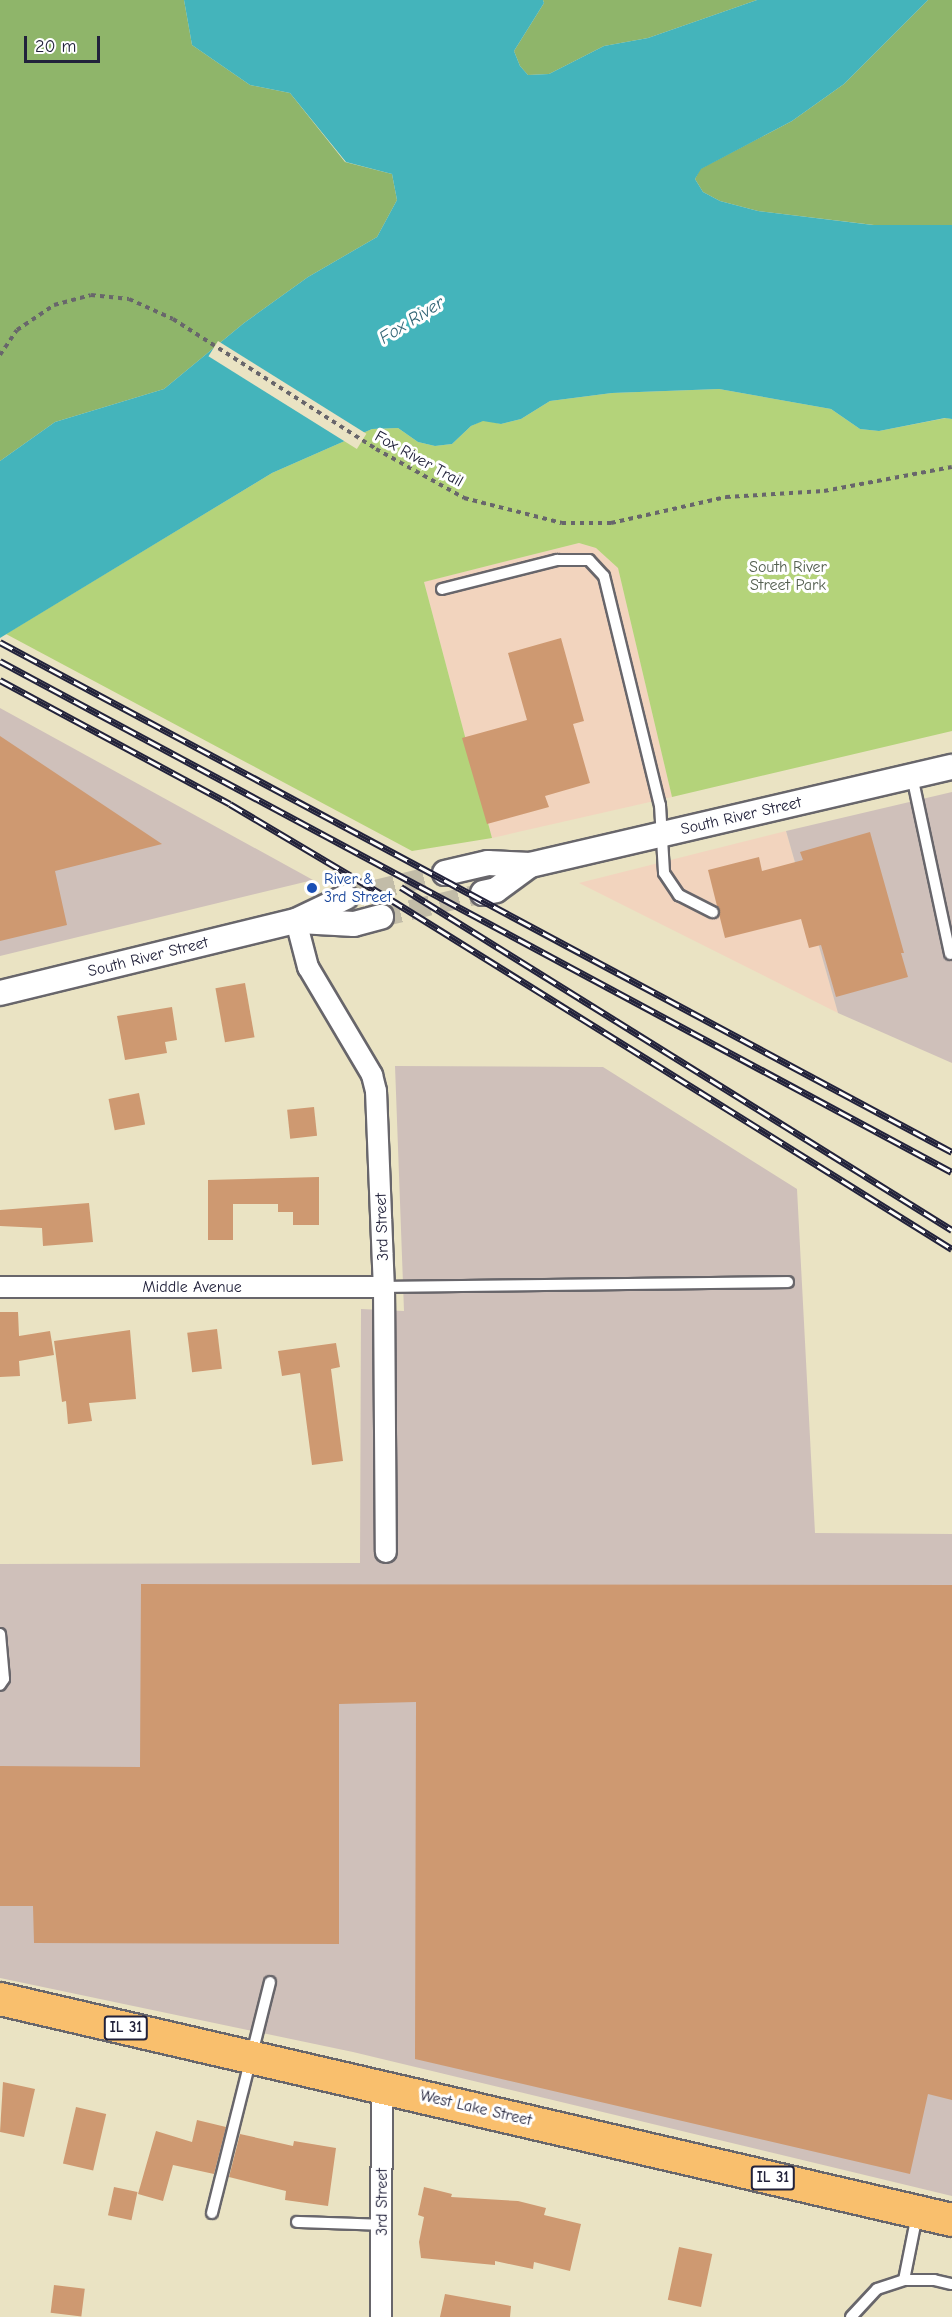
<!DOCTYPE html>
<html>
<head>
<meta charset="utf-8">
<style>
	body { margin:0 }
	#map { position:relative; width:952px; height:2317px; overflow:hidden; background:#eae3c3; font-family:"Comic Neue",sans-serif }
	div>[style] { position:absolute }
	.built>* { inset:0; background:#f2d4be }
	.industrial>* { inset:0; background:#cfc0ba }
	.green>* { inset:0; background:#b4d37a }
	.forest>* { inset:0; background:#8fb56a }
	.water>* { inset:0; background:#44b4bb }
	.pier>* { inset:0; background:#eae3c3; transform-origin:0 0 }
	.building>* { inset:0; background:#ce9971; transform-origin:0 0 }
	.minor-tunnel>* { height:20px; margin-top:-10px; transform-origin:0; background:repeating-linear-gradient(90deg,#c2bca8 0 20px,transparent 0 30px) }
	.path>* { height:4px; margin-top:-2px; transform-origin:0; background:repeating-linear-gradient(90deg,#68666b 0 4.5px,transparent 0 9px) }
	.roads { filter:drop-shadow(2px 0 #68666b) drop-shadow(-2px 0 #68666b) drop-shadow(0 2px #68666b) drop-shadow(0 -2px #68666b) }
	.service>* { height:10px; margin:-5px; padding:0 5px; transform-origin:5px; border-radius:5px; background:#fff }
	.minor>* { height:20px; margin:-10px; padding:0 10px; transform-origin:10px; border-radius:10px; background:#fff }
	.tertiary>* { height:24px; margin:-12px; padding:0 12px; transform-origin:12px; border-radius:12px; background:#fff }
	.primary>* { height:32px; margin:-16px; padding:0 16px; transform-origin:16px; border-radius:16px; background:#f9bf6d }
	.rail>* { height:7px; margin-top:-3.5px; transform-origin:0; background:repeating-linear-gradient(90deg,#fff 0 14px,#22223b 0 28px); box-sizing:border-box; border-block:2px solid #22223b }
	.dots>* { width:16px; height:16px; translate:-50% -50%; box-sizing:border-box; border:3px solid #fff; border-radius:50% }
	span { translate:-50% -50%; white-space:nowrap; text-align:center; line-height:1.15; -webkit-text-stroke:6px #fff; paint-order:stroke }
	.shield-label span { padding:2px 4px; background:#fff; border:2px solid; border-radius:4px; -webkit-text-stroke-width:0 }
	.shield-label { font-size:15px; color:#22223b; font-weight:700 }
	.street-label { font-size:16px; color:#22223b }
	.park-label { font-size:16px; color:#556051 }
	.transit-label { font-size:16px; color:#164399 }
	.left { translate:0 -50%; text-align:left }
	.water-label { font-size:18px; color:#316475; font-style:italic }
	.scale { position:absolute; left:24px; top:36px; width:76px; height:27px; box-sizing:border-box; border:3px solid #22223b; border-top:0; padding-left:8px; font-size:18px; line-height:21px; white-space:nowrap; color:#22223b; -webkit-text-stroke:4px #fff; paint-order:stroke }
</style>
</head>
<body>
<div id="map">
	<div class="built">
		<i style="clip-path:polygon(579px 543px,596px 548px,618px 568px,672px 797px,492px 838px,424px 582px)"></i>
		<i style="clip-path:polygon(786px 831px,838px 1013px,579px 883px)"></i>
	</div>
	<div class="industrial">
		<i style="clip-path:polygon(0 708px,313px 880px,0 956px)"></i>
		<i style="clip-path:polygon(952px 792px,952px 1063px,838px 1013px,786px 831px)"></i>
		<i style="clip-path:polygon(395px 1066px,603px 1067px,797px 1189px,815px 1533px,952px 1534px,952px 2196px,353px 2052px,0 1978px,0 1564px,360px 1563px,361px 1309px,404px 1311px)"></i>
	</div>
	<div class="green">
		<i style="clip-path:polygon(719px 389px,831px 409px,860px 429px,879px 431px,946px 418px,952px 419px,952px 731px,672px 797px,618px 568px,596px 548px,579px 543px,424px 582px,492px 838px,412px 851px,6px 634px,272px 473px,372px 429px,398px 428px,418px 442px,435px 446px,452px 444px,471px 426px,484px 420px,501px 424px,521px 419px,550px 401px,612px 393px)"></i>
	</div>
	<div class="forest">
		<i style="clip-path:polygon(0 0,184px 0,192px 45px,250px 85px,290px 93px,345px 162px,392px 174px,397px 200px,377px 237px,308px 277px,244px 323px,164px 389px,55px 422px,0 461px)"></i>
		<i style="clip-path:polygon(543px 0,757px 0,648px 38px,604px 46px,549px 74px,528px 75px,520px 66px,514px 51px,544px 3px)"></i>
		<i style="clip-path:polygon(928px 0,952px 0,952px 225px,874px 225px,758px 211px,720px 201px,703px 192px,695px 179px,700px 169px,792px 121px,844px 84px)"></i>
	</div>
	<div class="water">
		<i style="clip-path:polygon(184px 0,543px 0,544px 3px,514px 51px,520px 66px,528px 75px,549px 74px,604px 46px,648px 38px,757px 0,928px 0,844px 84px,792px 121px,701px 169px,695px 179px,703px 192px,720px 201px,758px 211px,873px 225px,952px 225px,952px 419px,945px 418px,879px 431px,860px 429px,831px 409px,719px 389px,612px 393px,550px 401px,521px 419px,501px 424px,483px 421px,471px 426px,452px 444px,435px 446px,418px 442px,398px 428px,372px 429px,272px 473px,0 638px,0 461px,55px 422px,164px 389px,244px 323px,308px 277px,377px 237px,397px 200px,392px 174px,346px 162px,290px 93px,250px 85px,192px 45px)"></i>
	</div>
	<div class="pier">
		<i style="left:218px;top:341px;width:175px;height:18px;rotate:32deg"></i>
	</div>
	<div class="building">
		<i style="clip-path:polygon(561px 638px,584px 721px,573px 724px,590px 783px,545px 796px,549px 807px,487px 824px,462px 738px,527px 720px,508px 653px)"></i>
		<i style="clip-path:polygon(0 736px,162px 844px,55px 871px,67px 925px,0 941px)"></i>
		<i style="clip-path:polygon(870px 832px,904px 953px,901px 953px,908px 977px,836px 997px,821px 945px,809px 948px,801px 919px,725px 938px,708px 870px,759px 857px,762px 871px,803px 860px,800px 852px)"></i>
		<i style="left:245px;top:983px;width:55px;height:30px;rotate:80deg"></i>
		<i style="clip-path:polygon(172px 1007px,177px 1040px,165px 1042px,167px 1053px,125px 1060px,117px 1016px)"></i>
		<i style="left:139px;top:1093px;width:32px;height:31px;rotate:79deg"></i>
		<i style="left:314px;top:1107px;width:29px;height:27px;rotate:84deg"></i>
		<i style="clip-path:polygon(319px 1177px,319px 1225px,293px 1225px,293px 1212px,278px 1212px,278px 1204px,233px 1204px,233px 1240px,208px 1240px,208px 1180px)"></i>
		<i style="clip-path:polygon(89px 1203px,93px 1242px,43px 1246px,42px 1228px,0 1226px,0 1210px)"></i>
		<i style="clip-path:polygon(0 1312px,18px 1312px,19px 1336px,50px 1331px,54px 1355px,19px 1361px,20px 1376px,0 1377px)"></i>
		<i style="left:217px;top:1329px;width:40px;height:30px;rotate:83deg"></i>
		<i style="clip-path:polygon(130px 1330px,136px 1399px,89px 1403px,92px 1421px,68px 1424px,66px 1401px,62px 1402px,54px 1341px)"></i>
		<i style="clip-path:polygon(336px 1343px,340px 1367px,331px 1369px,343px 1461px,312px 1465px,300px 1373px,282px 1376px,278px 1351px)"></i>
		<i style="clip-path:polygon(141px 1584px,952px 1585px,952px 2100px,928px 2094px,910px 2174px,415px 2059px,416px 1702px,339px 1704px,339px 1944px,34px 1943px,33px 1906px,0 1906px,0 1766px,140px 1767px)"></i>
		<i style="clip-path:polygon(3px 2082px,35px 2089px,24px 2137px,0 2132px)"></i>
		<i style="left:76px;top:2107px;width:31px;height:58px;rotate:13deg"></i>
		<i style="clip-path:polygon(197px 2120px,226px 2127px,214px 2174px,173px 2165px,163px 2201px,138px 2194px,156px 2131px,192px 2142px)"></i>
		<i style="clip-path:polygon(240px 2134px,293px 2146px,294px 2141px,336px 2148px,328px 2206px,285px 2200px,286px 2191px,229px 2177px)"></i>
		<i style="left:114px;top:2187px;width:24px;height:29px;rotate:12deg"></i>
		<i style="clip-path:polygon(424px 2187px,452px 2194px,451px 2197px,518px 2201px,546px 2208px,544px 2215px,581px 2224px,570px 2271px,534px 2262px,533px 2269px,495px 2261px,495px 2265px,421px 2258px,419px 2242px,424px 2217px,418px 2215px)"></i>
		<i style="left:679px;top:2247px;width:34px;height:54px;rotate:12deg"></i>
		<i style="left:54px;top:2285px;width:31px;height:28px;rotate:7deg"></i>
		<i style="clip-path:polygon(445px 2294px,511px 2306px,510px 2317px,440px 2317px)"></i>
	</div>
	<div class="minor-tunnel">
		<i style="left:346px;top:897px;width:102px;rotate:-13.6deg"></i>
		<i style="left:381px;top:917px;width:105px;rotate:-13.2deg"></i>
	</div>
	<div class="path">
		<i style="left:0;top:355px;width:30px;rotate:-56deg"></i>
		<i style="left:17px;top:330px;width:45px;rotate:-34deg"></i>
		<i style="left:54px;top:305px;width:38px;rotate:-15deg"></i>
		<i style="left:91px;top:295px;width:38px;rotate:6deg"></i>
		<i style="left:129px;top:299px;width:48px;rotate:24.4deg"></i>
		<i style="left:173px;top:319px;width:241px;rotate:32.6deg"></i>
		<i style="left:376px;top:449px;width:101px;rotate:29.1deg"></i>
		<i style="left:464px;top:498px;width:101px;rotate:14.3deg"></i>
		<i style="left:562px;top:523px;width:49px"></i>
		<i style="left:611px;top:523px;width:118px;rotate:-12.7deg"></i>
		<i style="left:726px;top:497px;width:98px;rotate:-3.5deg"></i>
		<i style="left:824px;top:491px;width:130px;rotate:-10.6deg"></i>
	</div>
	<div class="roads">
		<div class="service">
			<i style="left:442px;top:589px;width:119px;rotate:-14.2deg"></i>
			<i style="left:557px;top:560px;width:32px"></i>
			<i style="left:589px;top:560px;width:22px;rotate:47deg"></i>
			<i style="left:604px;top:576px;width:236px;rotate:76.3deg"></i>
			<i style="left:660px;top:805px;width:68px;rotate:86.6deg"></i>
			<i style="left:664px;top:873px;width:27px;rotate:56deg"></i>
			<i style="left:679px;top:895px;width:38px;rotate:27deg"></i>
			<i style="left:912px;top:776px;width:182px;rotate:77.9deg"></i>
			<i style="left:384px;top:1287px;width:404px;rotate:-0.7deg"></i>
			<i style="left:0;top:1634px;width:45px;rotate:84.9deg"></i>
			<i style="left:4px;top:1679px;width:7px;rotate:124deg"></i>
			<i style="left:212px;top:2213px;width:238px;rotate:-75.9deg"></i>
			<i style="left:297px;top:2222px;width:84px;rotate:2deg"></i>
			<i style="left:904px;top:2280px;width:66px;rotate:-78.7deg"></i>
			<i style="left:851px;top:2317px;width:38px;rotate:-47deg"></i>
			<i style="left:877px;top:2289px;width:28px;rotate:-18deg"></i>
			<i style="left:904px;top:2280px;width:30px"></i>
			<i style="left:934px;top:2280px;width:18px;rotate:13deg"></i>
		</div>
		<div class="minor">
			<i style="left:296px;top:921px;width:48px;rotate:75.4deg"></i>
			<i style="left:308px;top:967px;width:126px;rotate:59.3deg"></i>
			<i style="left:372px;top:1075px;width:16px;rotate:76deg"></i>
			<i style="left:376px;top:1091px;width:196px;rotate:87.7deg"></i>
			<i style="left:384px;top:1287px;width:265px;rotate:89.6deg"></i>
			<i style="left:0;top:1287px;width:384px"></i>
			<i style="left:381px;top:2317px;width:231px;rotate:-89.8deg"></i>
		</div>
		<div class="tertiary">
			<i style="left:445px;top:873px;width:44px;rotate:-13.1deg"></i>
			<i style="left:488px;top:863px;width:42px;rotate:2.7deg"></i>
			<i style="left:530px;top:865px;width:433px;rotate:-13.1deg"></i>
			<i style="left:483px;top:893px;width:13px;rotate:-13deg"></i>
			<i style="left:496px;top:890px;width:42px;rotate:-36.3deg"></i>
			<i style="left:299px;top:921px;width:55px;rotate:3.1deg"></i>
			<i style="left:354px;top:924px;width:28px;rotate:-15deg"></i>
			<i style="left:0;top:993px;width:305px;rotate:-13.7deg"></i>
			<i style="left:296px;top:921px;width:55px;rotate:-25.6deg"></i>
		</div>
		<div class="primary">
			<i style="left:0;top:1999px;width:977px;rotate:13.07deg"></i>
		</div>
	</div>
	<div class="rail">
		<i style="left:0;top:642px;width:1080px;rotate:28.18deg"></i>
		<i style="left:0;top:661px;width:1080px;rotate:28.23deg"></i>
		<i style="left:0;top:680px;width:261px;rotate:28.3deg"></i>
		<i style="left:230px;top:804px;width:186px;rotate:30.7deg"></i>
		<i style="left:390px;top:899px;width:662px;rotate:31.91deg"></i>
		<i style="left:401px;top:887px;width:649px;rotate:31.9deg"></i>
	</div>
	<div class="dots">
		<i style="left:312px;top:888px;background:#1a4fb4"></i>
	</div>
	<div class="shield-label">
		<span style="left:126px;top:2028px">IL 31</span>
		<span style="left:773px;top:2178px">IL 31</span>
	</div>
	<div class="street-label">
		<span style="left:419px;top:459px;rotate:29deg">Fox River Trail</span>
		<span style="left:741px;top:816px;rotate:-13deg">South River Street</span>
		<span style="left:148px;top:957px;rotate:-14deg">South River Street</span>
		<span style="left:382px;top:1227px;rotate:-92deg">3rd Street</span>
		<span style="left:192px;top:1287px">Middle Avenue</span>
		<span style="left:476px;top:2108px;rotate:13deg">West Lake Street</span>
		<span style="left:382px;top:2202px;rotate:-90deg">3rd Street</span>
	</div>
	<div class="park-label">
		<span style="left:788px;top:576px">South River<br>Street Park</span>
	</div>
	<div class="transit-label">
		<span class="left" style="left:324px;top:888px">River &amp;<br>3rd Street</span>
	</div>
	<div class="water-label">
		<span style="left:412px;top:321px;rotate:-32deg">Fox River</span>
	</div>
	<div class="scale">20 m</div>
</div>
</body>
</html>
